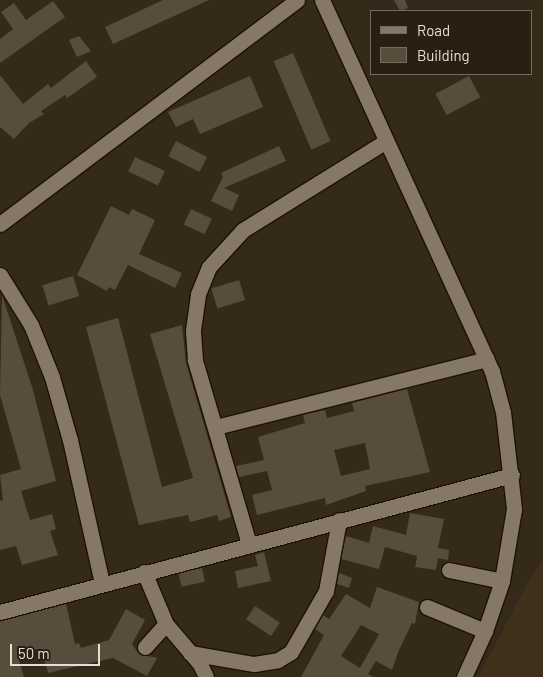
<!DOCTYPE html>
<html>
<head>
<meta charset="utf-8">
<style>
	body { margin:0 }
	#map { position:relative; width:543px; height:677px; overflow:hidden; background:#35291a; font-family:Barlow,sans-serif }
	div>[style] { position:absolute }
	.built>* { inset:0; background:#3f301b }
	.building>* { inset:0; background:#584c3c; transform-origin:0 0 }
	.roads { filter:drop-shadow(1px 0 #1c1204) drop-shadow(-1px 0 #1c1204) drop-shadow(0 1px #1c1204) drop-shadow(0 -1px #1c1204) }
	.minor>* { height:15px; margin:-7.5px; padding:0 7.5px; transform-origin:7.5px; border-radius:7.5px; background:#857867 }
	span { translate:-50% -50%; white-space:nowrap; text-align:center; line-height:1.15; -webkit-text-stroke:4px #2a2011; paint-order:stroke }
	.legend { position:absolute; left:370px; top:10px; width:162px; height:65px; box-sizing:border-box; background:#2a2011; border:1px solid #756c5f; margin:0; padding:6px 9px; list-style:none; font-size:15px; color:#e5ded4 }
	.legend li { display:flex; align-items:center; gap:10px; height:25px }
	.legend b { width:25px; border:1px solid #756c5f }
	.scale { position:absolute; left:10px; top:644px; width:90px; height:22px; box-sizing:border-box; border:2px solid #e5ded4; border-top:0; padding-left:6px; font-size:15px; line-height:18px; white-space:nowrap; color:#e5ded4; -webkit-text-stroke:4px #2a2011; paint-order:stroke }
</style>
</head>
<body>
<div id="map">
	<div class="built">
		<i style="clip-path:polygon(543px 559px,543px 677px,478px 677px,526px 586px)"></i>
	</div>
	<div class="building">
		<i style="clip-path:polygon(163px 0,209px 0,113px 44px,105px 27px)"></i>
		<i style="clip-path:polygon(394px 0,405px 0,408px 8px,400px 11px)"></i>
		<i style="clip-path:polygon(53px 1px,65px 17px,0 63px,0 39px,13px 29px,1px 12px,14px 3px,26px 20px)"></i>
		<i style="clip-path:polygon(79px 36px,91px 51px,77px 57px,69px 40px)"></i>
		<i style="left:293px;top:53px;width:96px;height:21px;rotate:67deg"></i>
		<i style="clip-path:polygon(86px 61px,97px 77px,67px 98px,65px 95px,41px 111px,44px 114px,29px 123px,14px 139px,0 127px,0 75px,23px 104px,48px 84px,51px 88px)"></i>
		<i style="clip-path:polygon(250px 76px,263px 107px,200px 134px,193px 119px,176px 127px,168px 112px)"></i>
		<i style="left:469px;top:76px;width:24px;height:38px;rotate:62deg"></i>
		<i style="left:176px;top:141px;width:35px;height:17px;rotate:27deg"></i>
		<i style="clip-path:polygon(279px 146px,286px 161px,224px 188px,239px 195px,232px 211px,211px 201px,223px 177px,221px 173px)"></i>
		<i style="left:135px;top:157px;width:33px;height:16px;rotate:25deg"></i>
		<i style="clip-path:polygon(111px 206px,129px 215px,132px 209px,155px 220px,139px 254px,182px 273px,175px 288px,128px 265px,115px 290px,109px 287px,107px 291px,77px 275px)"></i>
		<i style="left:191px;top:209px;width:23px;height:17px;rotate:25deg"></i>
		<i style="left:73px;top:276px;width:21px;height:32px;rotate:73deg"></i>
		<i style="left:239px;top:280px;width:21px;height:29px;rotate:73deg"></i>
		<i style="clip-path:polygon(2px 295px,33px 390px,56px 481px,21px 491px,30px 520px,52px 514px,56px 529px,50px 531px,58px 555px,22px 565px,16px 546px,0 550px,0 501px,3px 500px,0 475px,21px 469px,0 395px)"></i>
		<i style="clip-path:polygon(118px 318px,162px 487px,193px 478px,150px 334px,182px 325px,186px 363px,231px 517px,219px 521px,217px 515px,190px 522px,188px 515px,139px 525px,86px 327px)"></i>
		<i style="clip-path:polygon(evenodd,407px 389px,430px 472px,365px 486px,366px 491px,326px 505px,325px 498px,257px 515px,252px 495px,272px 490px,267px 471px,239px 477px,236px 466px,264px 460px,258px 437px,305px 423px,303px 415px,325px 410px,327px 418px,354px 411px,352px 403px,407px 389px,365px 443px,370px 469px,341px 476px,334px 450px,365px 443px)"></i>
		<i style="clip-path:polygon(410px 513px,444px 519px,438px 548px,449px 550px,448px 560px,438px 558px,436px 570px,415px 567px,417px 556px,385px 547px,379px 569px,341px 559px,346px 536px,369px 543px,373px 526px,406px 535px)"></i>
		<i style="clip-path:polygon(264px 552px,271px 581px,238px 588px,235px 571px,258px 566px,255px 555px)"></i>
		<i style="left:202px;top:568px;width:14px;height:24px;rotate:78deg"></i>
		<i style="clip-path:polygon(339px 573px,352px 578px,349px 588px,337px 584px)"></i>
		<i style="clip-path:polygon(evenodd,377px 587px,419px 602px,415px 624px,412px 623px,399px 650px,392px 670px,376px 661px,368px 674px,373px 677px,301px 677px,324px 635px,315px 629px,323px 615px,329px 619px,346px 594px,370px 608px,377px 587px,361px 625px,379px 634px,360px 668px,341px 656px,361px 625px)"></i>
		<i style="clip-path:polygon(66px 604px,75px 644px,79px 643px,81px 648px,109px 640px,126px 609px,145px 620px,132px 644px,139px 654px,157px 658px,147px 676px,113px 658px,48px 673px,42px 651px,38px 652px,37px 649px,17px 654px,24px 677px,0 677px,0 621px)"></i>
		<i style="left:255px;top:606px;width:30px;height:16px;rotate:34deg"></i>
	</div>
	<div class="roads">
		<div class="minor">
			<i style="left:322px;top:0;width:408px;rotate:65.4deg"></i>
			<i style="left:492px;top:371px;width:42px;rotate:75deg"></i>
			<i style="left:503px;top:412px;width:98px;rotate:83.5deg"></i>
			<i style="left:514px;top:509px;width:73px;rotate:99.5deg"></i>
			<i style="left:502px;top:581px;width:53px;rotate:108.8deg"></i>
			<i style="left:485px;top:631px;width:51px;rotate:114.5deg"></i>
			<i style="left:0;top:224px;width:372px;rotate:-37deg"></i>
			<i style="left:0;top:275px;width:59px;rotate:58.2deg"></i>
			<i style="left:31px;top:325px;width:56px;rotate:68deg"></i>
			<i style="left:52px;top:377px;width:66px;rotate:74.1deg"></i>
			<i style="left:70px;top:440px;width:147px;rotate:77.4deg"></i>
			<i style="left:216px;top:427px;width:279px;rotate:-14.1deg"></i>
			<i style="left:249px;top:544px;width:192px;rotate:-106.4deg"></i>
			<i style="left:195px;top:360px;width:30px;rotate:-94deg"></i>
			<i style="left:193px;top:330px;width:36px;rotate:-82deg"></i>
			<i style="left:198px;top:294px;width:29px;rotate:-68deg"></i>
			<i style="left:209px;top:267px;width:50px;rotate:-47.4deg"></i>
			<i style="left:243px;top:230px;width:168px;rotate:-31.9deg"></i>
			<i style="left:449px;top:570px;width:54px;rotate:11.7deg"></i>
			<i style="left:144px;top:572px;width:56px;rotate:67.1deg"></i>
			<i style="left:166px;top:624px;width:52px;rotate:49.6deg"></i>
			<i style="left:200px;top:664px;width:14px;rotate:65deg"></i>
			<i style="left:427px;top:607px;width:63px;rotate:22.5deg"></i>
			<i style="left:0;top:612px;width:530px;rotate:-14.98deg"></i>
			<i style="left:145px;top:647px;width:31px;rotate:-48deg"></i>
			<i style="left:190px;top:653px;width:65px;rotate:9.8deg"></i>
			<i style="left:254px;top:664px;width:24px;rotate:-9deg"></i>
			<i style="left:278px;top:660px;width:15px;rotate:-32deg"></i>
			<i style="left:291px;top:652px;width:70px;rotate:-60.2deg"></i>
			<i style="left:326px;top:591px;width:72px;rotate:-79.6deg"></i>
		</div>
	</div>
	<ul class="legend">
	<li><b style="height:6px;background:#857867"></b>Road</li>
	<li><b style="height:14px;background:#584c3c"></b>Building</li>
	</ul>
	<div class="scale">50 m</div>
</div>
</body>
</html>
